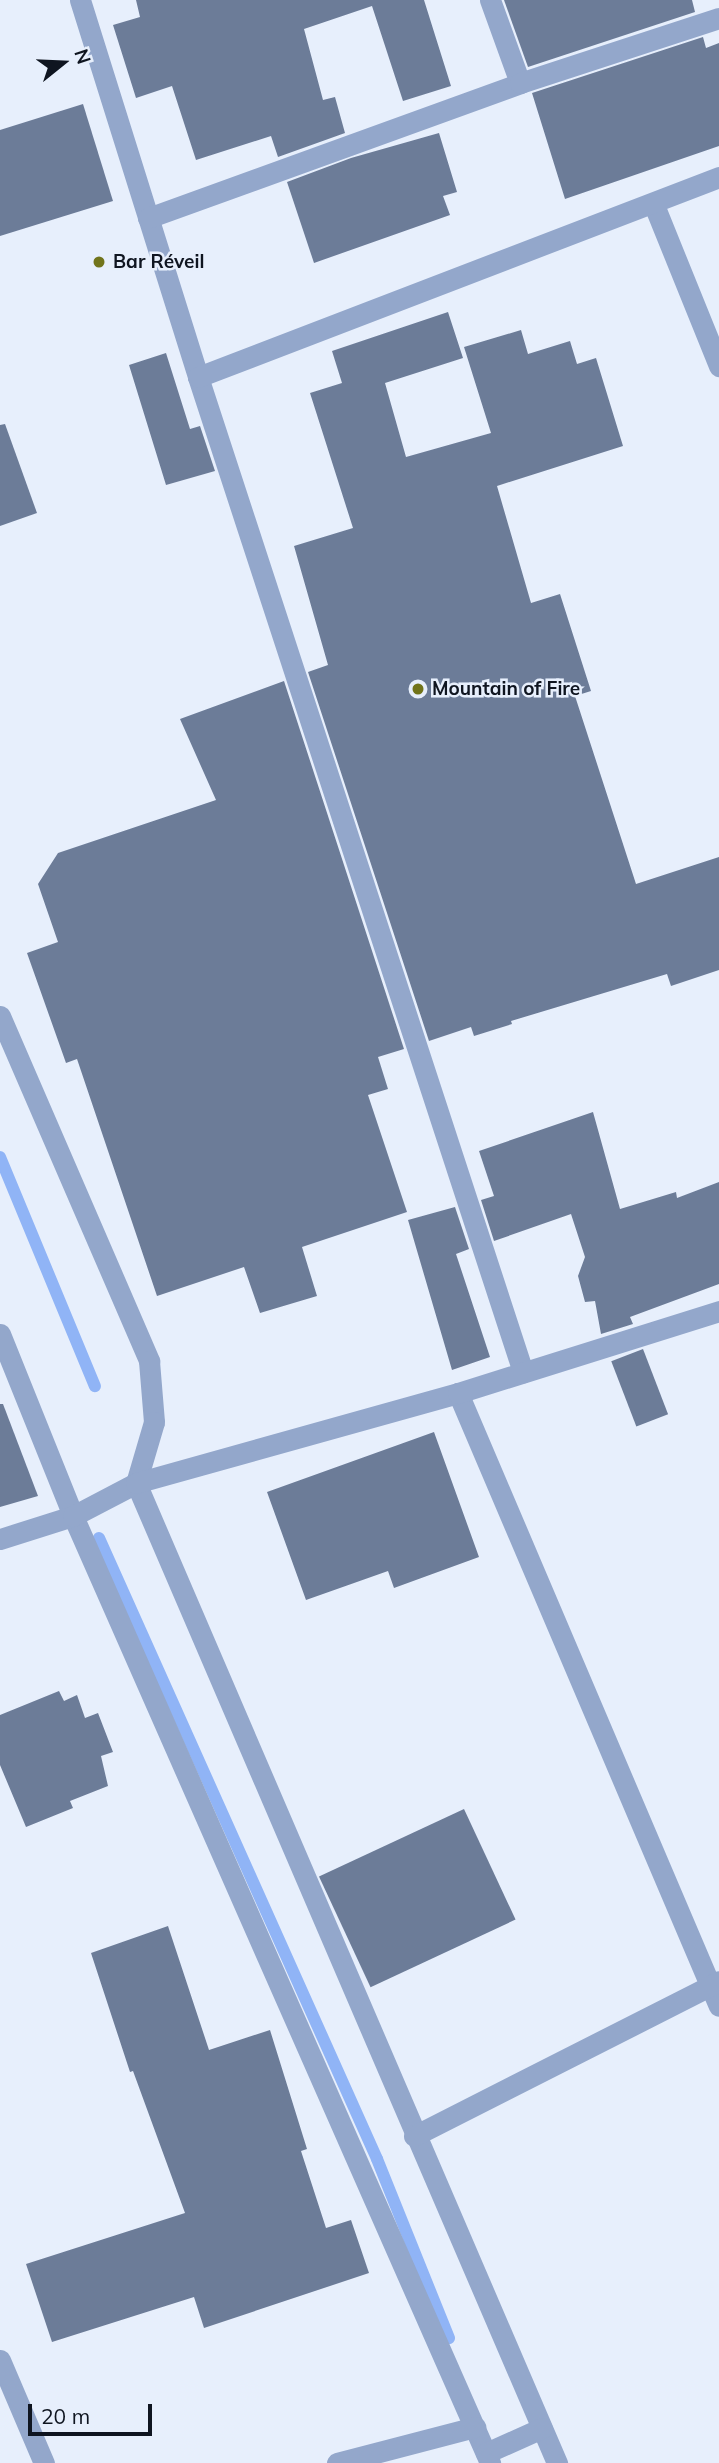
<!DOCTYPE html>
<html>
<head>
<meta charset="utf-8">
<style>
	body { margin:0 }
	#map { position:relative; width:719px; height:2463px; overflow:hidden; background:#e7effc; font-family:Mulish,sans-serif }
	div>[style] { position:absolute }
	.stream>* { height:12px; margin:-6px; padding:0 6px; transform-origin:6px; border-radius:6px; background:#90b4f6 }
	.building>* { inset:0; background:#6c7c98; transform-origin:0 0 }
	.minor>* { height:21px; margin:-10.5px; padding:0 10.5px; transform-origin:10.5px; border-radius:10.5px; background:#93a7cb }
	.dots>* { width:19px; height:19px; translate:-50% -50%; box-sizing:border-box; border:4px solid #e7effc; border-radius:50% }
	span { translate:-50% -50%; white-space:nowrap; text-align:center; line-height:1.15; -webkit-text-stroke:5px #e7effc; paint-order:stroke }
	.poi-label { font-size:19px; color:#0f1520; font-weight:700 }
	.left { translate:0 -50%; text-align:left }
	.north { position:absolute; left:28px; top:28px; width:70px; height:70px; -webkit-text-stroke:5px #e7effc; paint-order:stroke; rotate:72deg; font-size:19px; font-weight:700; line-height:28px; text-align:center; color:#0f1520 }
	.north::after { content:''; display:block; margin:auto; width:24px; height:32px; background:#0f1520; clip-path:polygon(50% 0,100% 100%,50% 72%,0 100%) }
	.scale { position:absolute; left:28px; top:2404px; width:124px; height:32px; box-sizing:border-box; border:4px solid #0f1520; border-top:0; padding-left:9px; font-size:21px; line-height:24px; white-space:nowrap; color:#0f1520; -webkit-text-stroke:5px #e7effc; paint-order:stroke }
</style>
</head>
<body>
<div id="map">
	<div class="stream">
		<i style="left:0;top:1157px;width:248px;rotate:67.5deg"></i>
		<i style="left:99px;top:1538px;width:680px;rotate:65.88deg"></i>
		<i style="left:377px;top:2159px;width:193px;rotate:68.1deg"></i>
	</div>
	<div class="building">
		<i style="clip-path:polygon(136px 0,424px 0,451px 86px,403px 101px,372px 6px,304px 29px,323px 100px,335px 97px,345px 133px,278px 157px,271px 136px,196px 160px,172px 86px,136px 98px,113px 25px,140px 17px)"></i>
		<i style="clip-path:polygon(504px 0,692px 0,695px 12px,528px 67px)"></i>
		<i style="clip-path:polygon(703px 37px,706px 48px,719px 43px,719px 146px,565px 199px,532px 93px)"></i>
		<i style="clip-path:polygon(83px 104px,113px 201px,0 236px,0 130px)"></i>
		<i style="clip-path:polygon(439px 133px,457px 192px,443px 196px,450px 215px,314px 263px,287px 182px,351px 158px)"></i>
		<i style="clip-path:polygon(448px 312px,463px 358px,385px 383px,406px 457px,491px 433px,464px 347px,521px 330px,528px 354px,570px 341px,577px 364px,596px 358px,623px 446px,497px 486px,531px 603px,560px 594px,591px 691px,575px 696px,636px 884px,719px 857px,719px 970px,671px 986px,667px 974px,511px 1021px,512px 1024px,474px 1036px,471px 1027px,429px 1041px,308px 672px,328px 665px,294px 546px,353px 528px,310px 393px,342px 383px,332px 351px)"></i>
		<i style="clip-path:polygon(166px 353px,190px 429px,200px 426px,215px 471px,166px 485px,129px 365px)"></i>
		<i style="clip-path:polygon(5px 424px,37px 513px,0 526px,0 425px)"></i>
		<i style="clip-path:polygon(284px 681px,404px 1049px,378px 1057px,388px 1089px,368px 1095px,407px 1212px,302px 1247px,317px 1296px,260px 1313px,244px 1267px,157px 1296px,77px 1059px,66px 1063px,27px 953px,58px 942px,38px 884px,58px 853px,216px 800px,180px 719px)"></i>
		<i style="clip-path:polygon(593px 1112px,620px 1209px,676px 1192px,677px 1198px,719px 1182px,719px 1284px,630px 1317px,633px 1324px,601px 1334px,595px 1301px,585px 1302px,578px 1276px,585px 1257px,571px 1214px,494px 1241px,481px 1200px,494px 1196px,479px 1151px)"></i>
		<i style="clip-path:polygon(455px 1207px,469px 1249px,456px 1254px,490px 1357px,452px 1370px,408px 1220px)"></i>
		<i style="left:643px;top:1349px;width:70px;height:34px;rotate:69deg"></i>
		<i style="clip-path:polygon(0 1404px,3px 1404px,38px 1496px,0 1507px)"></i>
		<i style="clip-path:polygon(434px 1432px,479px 1557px,394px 1588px,388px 1571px,306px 1600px,267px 1492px)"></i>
		<i style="clip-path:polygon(59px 1691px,64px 1701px,77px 1695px,85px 1718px,98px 1713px,113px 1752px,101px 1756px,108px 1786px,70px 1801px,73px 1808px,26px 1827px,0 1765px,0 1715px)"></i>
		<i style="left:464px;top:1809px;width:122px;height:160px;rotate:65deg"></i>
		<i style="clip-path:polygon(168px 1926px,209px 2050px,270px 2030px,307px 2149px,301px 2151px,326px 2228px,351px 2220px,369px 2273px,204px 2328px,194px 2297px,52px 2342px,26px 2264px,185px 2213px,133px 2071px,130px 2072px,91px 1953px)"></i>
	</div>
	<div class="minor">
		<i style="left:80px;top:0;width:395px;rotate:72.6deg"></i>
		<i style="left:198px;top:377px;width:1047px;rotate:71.91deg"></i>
		<i style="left:490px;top:0;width:88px;rotate:70.1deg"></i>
		<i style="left:654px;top:205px;width:174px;rotate:68deg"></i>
		<i style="left:148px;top:218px;width:396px;rotate:-19.9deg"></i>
		<i style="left:520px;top:83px;width:209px;rotate:-18.1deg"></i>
		<i style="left:198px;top:377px;width:558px;rotate:-21deg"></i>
		<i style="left:0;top:1016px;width:376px;rotate:66.6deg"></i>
		<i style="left:149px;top:1361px;width:61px;rotate:85.3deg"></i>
		<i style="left:154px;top:1422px;width:64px;rotate:106.4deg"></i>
		<i style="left:136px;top:1483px;width:1067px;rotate:66.75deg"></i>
		<i style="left:0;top:1334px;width:196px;rotate:68.1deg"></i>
		<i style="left:73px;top:1516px;width:1035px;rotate:66.23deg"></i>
		<i style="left:458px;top:1393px;width:666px;rotate:66.94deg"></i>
		<i style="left:0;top:1539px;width:77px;rotate:-17.5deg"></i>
		<i style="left:73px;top:1516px;width:71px;rotate:-27.6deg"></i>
		<i style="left:136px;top:1483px;width:334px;rotate:-15.6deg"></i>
		<i style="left:458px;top:1393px;width:274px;rotate:-17.4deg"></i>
		<i style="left:414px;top:2136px;width:342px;rotate:-26.9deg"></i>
		<i style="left:0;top:2360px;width:112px;rotate:66.9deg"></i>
		<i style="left:486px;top:2453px;width:61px;rotate:-24.1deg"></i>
		<i style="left:337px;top:2463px;width:143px;rotate:-14.6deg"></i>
	</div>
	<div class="dots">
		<i style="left:99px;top:262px;background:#71741b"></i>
		<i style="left:418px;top:689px;background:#71741b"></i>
	</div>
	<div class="poi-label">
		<span class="left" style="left:113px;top:262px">Bar Réveil</span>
		<span class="left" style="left:432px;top:689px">Mountain of Fire</span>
	</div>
	<div class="north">N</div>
	<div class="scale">20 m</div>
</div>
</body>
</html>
